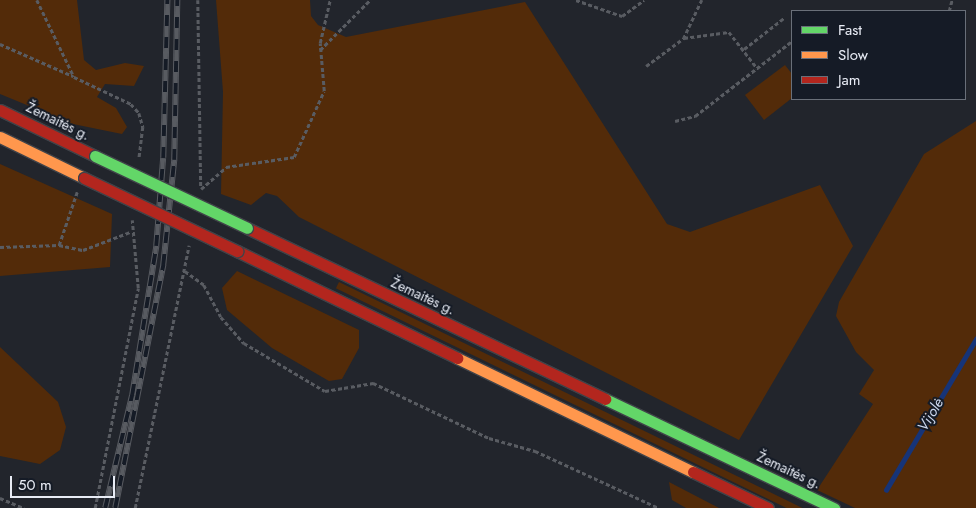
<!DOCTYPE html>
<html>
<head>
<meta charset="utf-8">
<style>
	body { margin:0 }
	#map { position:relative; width:976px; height:508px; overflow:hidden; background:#22252c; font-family:Jost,sans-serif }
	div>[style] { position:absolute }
	.green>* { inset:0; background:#532b09; transform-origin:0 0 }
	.stream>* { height:4.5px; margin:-2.25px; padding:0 2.25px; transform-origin:2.25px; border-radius:2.25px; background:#163478 }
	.path>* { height:2.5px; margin-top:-1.25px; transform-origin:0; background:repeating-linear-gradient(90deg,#595c62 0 4px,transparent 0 6.5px) }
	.roads { filter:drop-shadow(1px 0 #404349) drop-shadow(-1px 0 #404349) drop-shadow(0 1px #404349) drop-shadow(0 -1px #404349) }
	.fast>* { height:11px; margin:-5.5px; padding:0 5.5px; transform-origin:5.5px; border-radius:5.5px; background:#63d668 }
	.slow>* { height:11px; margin:-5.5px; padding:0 5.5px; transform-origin:5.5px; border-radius:5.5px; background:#ff974d }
	.jam>* { height:11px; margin:-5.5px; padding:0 5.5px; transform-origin:5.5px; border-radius:5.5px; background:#b3261e }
	.rail>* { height:5.5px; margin-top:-2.75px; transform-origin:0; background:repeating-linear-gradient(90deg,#151b26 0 11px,#585b61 0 22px); box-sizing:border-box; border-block:1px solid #585b61 }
	.bridges { filter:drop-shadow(1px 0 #404349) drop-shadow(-1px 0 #404349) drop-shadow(0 1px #404349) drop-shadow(0 -1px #404349) }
	.fast-bridge>* { height:11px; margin:-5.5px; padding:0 5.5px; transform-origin:5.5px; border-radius:5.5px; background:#63d668 }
	.jam-bridge>* { height:11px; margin:-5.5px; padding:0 5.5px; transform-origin:5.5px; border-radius:5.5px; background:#b3261e }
	span { translate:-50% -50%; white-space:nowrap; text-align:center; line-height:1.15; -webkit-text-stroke:4px #151b26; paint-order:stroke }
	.street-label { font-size:14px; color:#e8ecf5 }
	.water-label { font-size:15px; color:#cbd6ec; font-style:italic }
	.legend { position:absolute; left:791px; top:10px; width:175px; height:90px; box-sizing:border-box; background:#151b26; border:1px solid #696f79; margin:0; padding:6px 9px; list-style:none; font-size:15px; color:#e8ecf5 }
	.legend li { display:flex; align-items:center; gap:10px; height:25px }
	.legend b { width:25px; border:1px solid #696f79 }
	.scale { position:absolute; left:10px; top:476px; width:105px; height:22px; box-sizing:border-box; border:2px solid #e8ecf5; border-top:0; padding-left:6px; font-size:15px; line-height:18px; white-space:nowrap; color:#e8ecf5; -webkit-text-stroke:4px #151b26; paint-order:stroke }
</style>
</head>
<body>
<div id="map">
	<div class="green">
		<i style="clip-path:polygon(0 0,77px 0,84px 60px,96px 70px,125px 63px,144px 66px,134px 86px,105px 84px,97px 97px,116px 108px,127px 127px,122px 134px,73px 124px,0 94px)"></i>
		<i style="clip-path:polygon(216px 0,310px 0,311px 16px,318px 25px,346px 37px,525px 2px,667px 224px,690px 232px,820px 185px,853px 246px,739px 440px,299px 217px,277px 196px,266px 193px,251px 205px,221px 194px,223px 92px)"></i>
		<i style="clip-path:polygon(785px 65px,792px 74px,792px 98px,764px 120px,745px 95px)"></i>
		<i style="clip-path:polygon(976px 121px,976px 508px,855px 508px,817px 490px,873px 404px,859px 394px,874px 370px,856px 352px,836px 316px,839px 302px,924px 154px)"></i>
		<i style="clip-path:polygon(0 164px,112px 214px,110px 267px,0 276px)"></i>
		<i style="clip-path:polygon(237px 271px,359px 330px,359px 348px,342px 379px,329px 381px,272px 348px,227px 310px,222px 288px)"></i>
		<i style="left:339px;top:282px;width:522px;height:7px;rotate:26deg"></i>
		<i style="clip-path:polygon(0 347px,58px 402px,66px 427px,60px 450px,40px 464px,0 456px)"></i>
		<i style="clip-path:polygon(669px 482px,719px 508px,686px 508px,672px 500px)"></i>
	</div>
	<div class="stream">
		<i style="left:886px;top:490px;width:176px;rotate:-59.2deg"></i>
	</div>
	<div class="path">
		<i style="left:37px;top:0;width:85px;rotate:64.3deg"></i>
		<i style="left:74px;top:77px;width:63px;rotate:25.3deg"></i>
		<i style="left:131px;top:104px;width:12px;rotate:48deg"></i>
		<i style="left:139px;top:113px;width:15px;rotate:74deg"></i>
		<i style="left:143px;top:127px;width:32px;rotate:97deg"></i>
		<i style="left:198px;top:0;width:188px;rotate:89.1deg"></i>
		<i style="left:576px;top:0;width:49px;rotate:19.2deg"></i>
		<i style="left:622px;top:16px;width:27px;rotate:-36deg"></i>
		<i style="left:702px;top:0;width:42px;rotate:115.3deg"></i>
		<i style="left:684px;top:38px;width:45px;rotate:-7.6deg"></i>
		<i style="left:729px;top:32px;width:46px;rotate:52.1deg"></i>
		<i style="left:949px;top:11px;width:11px;rotate:-75deg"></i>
		<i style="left:0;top:44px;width:80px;rotate:23.7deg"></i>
		<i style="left:744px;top:49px;width:51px;rotate:-37.8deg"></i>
		<i style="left:320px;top:50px;width:71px;rotate:-45deg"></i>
		<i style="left:646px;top:66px;width:47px;rotate:-36.4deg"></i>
		<i style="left:675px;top:121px;width:21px;rotate:-14deg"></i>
		<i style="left:695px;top:116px;width:123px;rotate:-37.7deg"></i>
		<i style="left:201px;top:189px;width:33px;rotate:-41deg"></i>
		<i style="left:226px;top:167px;width:69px;rotate:-8.4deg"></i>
		<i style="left:294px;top:157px;width:72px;rotate:-65.6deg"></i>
		<i style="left:324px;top:91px;width:48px;rotate:-94.8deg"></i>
		<i style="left:320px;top:43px;width:44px;rotate:-76.9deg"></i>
		<i style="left:59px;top:245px;width:56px;rotate:-71.2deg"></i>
		<i style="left:0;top:247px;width:59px;rotate:-1.9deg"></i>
		<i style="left:59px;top:245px;width:25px;rotate:12deg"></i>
		<i style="left:83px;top:250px;width:50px;rotate:-21deg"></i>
		<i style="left:185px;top:271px;width:24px;rotate:36deg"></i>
		<i style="left:204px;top:285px;width:36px;rotate:62deg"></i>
		<i style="left:221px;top:317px;width:35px;rotate:49deg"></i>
		<i style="left:244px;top:343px;width:94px;rotate:30.7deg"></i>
		<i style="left:325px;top:391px;width:49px;rotate:-9.5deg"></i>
		<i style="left:373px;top:383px;width:128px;rotate:25.4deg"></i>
		<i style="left:489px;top:438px;width:48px;rotate:15.8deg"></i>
		<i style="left:535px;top:451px;width:136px;rotate:24.7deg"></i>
		<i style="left:0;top:498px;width:26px;rotate:23deg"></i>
		<i style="left:95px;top:508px;width:224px;rotate:-78.9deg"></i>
		<i style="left:138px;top:288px;width:68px;rotate:-95deg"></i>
		<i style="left:135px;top:508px;width:268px;rotate:-78.4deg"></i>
	</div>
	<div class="roads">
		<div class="fast">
			<i style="left:605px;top:399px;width:254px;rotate:25.5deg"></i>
		</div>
		<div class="slow">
			<i style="left:0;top:137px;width:93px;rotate:26deg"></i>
			<i style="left:457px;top:358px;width:262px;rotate:25.8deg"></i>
		</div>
		<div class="jam">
			<i style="left:0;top:110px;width:106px;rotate:25.8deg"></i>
			<i style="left:247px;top:228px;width:397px;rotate:25.5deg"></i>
			<i style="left:237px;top:251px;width:245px;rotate:25.9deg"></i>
			<i style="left:693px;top:472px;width:83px;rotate:25.6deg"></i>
		</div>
	</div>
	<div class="rail">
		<i style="left:105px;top:508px;width:116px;rotate:-76.6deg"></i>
		<i style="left:132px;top:395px;width:151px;rotate:-80.8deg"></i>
		<i style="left:156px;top:246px;width:88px;rotate:-85.5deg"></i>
		<i style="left:163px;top:158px;width:158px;rotate:-88.5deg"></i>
		<i style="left:115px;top:508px;width:248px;rotate:-78.8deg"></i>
		<i style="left:163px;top:265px;width:106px;rotate:-84deg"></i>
		<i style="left:174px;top:160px;width:160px;rotate:-88.9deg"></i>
	</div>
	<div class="bridges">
		<div class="fast-bridge">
			<i style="left:95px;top:156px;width:168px;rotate:25.3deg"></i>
		</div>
		<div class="jam-bridge">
			<i style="left:84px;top:178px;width:170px;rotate:25.5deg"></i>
		</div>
	</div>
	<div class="street-label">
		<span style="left:58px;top:121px;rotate:26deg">Žemaitės g.</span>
		<span style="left:423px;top:296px;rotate:25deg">Žemaitės g.</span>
		<span style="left:789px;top:470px;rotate:25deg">Žemaitės g.</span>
	</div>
	<div class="water-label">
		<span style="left:931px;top:415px;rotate:-59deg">Vijolė</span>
	</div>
	<ul class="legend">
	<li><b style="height:6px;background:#63d668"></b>Fast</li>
	<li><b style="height:6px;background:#ff974d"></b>Slow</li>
	<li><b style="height:6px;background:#b3261e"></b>Jam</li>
	</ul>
	<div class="scale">50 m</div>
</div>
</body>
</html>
